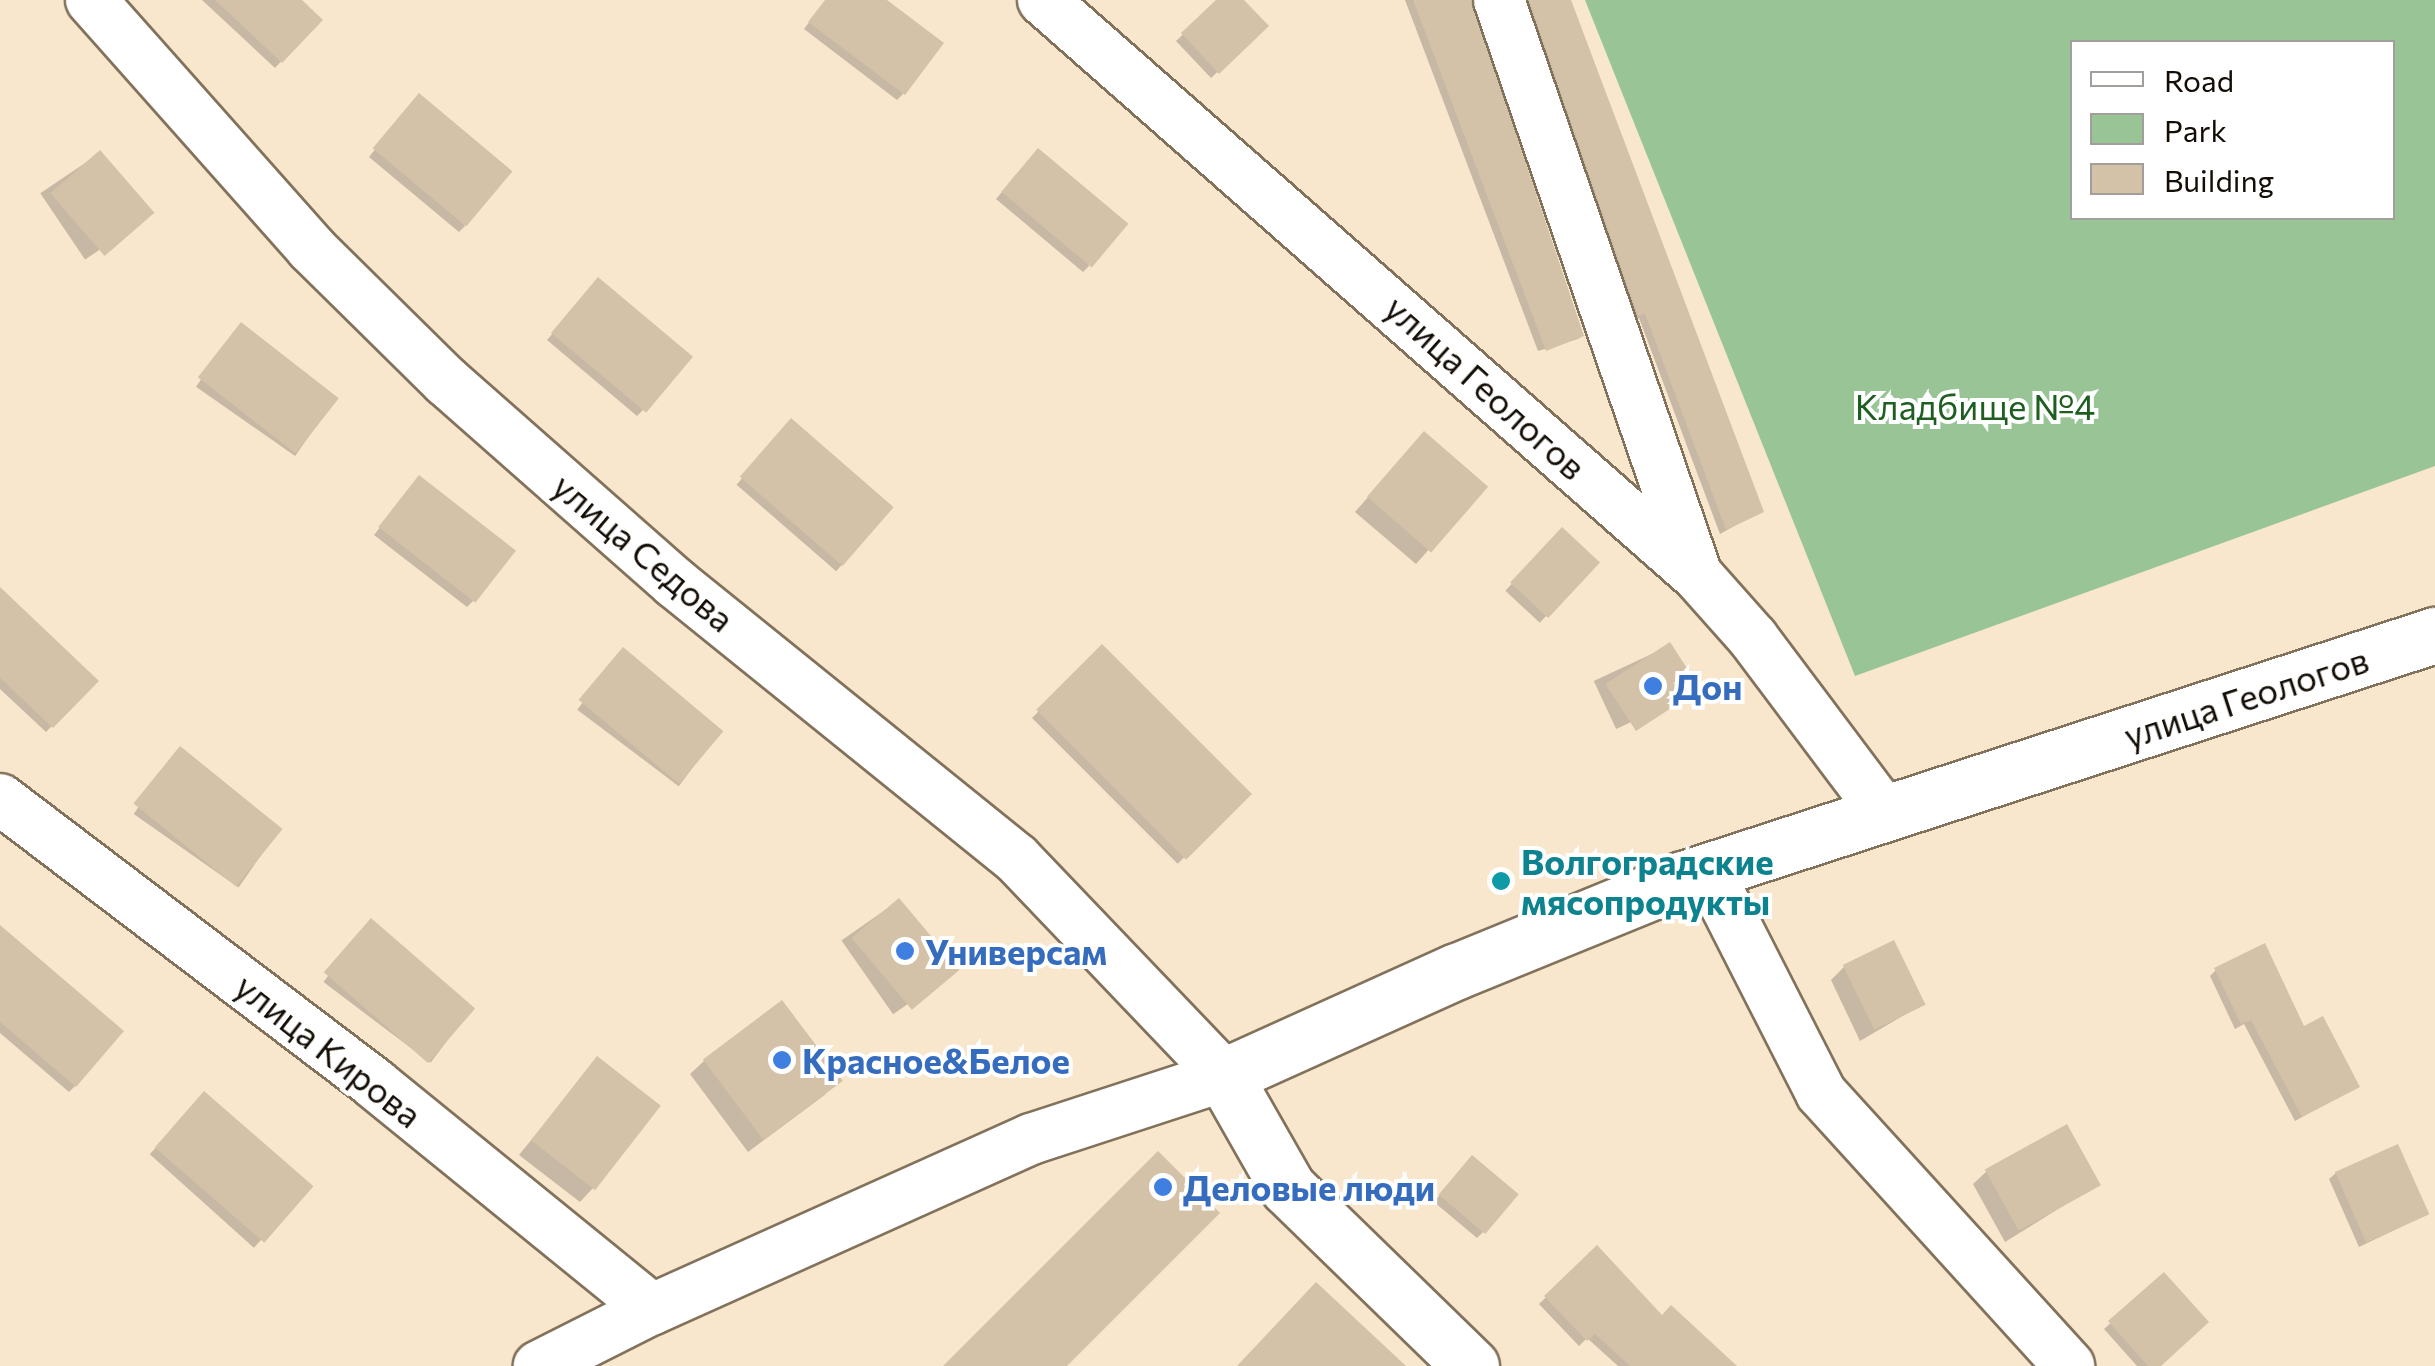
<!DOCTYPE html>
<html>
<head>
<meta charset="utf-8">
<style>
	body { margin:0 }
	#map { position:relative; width:2435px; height:1366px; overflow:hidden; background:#f8e6cd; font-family:Commissioner,sans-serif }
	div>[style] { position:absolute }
	.green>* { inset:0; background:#98c496 }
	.shadow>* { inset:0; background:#0003; transform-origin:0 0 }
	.building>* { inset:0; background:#d3c1a8; transform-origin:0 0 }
	.roads { filter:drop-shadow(2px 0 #82725b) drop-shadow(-2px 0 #82725b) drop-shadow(0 2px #82725b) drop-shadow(0 -2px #82725b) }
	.street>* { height:50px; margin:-25px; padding:0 25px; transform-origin:25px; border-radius:25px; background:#fff }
	.secondary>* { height:55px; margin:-27.5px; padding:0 27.5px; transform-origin:27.5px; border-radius:27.5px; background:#fff }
	.dots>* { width:28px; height:28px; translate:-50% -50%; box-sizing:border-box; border:5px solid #fff; border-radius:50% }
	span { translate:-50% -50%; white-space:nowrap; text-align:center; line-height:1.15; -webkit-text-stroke:8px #fff; paint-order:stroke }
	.street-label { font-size:35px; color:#130d05 }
	.park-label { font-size:35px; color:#1e5e20 }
	.shop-label { font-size:35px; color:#366cbe; font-weight:700 }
	.left { translate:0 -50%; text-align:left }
	.culture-label { font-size:35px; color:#0d838f; font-weight:700 }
	.legend { position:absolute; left:2070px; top:40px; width:325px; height:180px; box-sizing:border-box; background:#fff; border:2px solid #a19e9b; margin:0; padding:12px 18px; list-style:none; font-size:30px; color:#130d05 }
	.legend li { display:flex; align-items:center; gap:20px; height:50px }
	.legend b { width:50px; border:2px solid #a19e9b }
</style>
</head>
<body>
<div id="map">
	<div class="green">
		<i style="clip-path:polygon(evenodd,1585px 0,2435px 0,2435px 466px,1855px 676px,1585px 0,2072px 42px,2392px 42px,2392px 218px,2072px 218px,2072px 42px)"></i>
	</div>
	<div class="shadow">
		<i style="clip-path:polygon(202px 0,298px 0,319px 20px,275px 68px)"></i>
		<i style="clip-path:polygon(826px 0,882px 0,903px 94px,897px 100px,804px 29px)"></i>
		<i style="clip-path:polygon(1220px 0,1241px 0,1266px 26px,1211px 78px,1176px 41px)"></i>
		<i style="clip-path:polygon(1405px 0,1470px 0,1582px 336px,1578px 339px,1538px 351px)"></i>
		<i style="clip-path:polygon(1522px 0,1568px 0,1761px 511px,1720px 534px,1639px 318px,1632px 321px)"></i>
		<i style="clip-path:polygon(414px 102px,465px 226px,459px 232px,369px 157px)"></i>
		<i style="left:100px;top:153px;width:80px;height:72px;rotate:56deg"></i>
		<i style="clip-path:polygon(1032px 157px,1089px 266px,1083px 272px,996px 199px)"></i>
		<i style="clip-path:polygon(593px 287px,643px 410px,637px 416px,547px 340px)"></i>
		<i style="left:235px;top:331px;width:121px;height:68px;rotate:35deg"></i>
		<i style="left:791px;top:422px;width:132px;height:83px;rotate:41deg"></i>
		<i style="clip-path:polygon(1411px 448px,1484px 487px,1416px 564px,1355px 512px)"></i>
		<i style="clip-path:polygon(413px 485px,473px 601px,467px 607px,374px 535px)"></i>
		<i style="left:1562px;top:530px;width:47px;height:83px;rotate:43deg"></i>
		<i style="clip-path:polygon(0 591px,95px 681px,46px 732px,0 689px)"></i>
		<i style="left:1669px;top:646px;width:53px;height:83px;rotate:65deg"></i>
		<i style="left:1102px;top:648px;width:206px;height:99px;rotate:45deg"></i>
		<i style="left:617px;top:657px;width:127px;height:66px;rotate:37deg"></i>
		<i style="left:175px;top:755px;width:128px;height:72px;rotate:35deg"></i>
		<i style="left:898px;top:901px;width:90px;height:69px;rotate:55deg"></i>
		<i style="left:365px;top:927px;width:134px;height:69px;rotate:37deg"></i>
		<i style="clip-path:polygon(0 966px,75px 1086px,69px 1092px,0 1033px)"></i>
		<i style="clip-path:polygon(1844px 967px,1923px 1004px,1860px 1041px,1831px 980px)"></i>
		<i style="clip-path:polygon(2216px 970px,2303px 1029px,2357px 1086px,2295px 1121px,2244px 1024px,2235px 1029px,2210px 976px)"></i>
		<i style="clip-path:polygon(597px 1059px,593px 1188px,580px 1202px,519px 1155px)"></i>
		<i style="clip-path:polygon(704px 1061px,826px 1094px,748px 1152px,690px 1074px)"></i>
		<i style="left:204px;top:1094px;width:140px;height:81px;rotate:42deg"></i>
		<i style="clip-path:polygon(1466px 1164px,1483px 1232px,1477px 1238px,1434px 1202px)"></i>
		<i style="clip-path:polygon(1987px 1171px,2098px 1184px,2005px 1242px,1973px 1184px)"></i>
		<i style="clip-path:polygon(2336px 1173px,2426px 1215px,2359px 1247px,2329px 1179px)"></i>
		<i style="clip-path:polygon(1597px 1249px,1698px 1366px,1618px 1366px,1587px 1338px,1579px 1346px,1539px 1304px)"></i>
		<i style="clip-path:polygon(2164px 1275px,2158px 1366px,2137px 1366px,2104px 1329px)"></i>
	</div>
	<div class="building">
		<i style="clip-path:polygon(215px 0,302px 0,323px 20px,282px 63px)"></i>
		<i style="clip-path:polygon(825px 0,887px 0,944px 43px,905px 95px,808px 22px)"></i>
		<i style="clip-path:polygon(1216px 0,1244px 0,1269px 26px,1219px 74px,1181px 33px)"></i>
		<i style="clip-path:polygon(1413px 0,1471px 0,1584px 336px,1546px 351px)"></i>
		<i style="clip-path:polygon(1529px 0,1571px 0,1764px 512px,1726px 530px,1645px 314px,1638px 316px)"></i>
		<i style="left:419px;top:93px;width:122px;height:72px;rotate:40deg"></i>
		<i style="left:1038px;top:148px;width:118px;height:57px;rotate:40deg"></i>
		<i style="left:100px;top:150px;width:83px;height:66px;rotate:49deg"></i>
		<i style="left:598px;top:277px;width:124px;height:73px;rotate:40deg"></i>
		<i style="left:241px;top:322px;width:124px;height:70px;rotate:38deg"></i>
		<i style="left:791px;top:418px;width:136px;height:78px;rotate:41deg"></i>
		<i style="left:1424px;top:431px;width:85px;height:87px;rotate:41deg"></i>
		<i style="left:419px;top:475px;width:123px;height:66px;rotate:38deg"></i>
		<i style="left:1562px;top:527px;width:52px;height:76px;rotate:43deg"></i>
		<i style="clip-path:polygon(0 587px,99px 681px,53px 728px,0 678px)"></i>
		<i style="left:1670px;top:642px;width:56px;height:77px;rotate:57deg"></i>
		<i style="left:1102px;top:644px;width:212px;height:93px;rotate:45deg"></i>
		<i style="left:623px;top:647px;width:131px;height:69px;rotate:40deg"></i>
		<i style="left:180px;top:746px;width:132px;height:74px;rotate:39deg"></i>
		<i style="left:899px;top:898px;width:94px;height:62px;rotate:50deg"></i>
		<i style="left:371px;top:918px;width:138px;height:72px;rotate:41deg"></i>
		<i style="clip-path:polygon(0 925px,124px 1031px,76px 1087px,0 1022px)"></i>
		<i style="left:1894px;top:940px;width:72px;height:57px;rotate:64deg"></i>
		<i style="clip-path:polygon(2265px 943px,2304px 1026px,2323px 1016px,2360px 1087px,2302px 1117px,2251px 1020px,2241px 1024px,2214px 968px)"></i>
		<i style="left:782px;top:1000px;width:101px;height:99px;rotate:53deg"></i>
		<i style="left:597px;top:1056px;width:81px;height:107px;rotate:38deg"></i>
		<i style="left:204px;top:1091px;width:145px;height:75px;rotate:41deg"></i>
		<i style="left:2067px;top:1124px;width:70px;height:94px;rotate:61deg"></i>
		<i style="left:2398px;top:1144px;width:77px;height:69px;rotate:66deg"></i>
		<i style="clip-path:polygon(1158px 1151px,1220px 1213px,1067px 1366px,943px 1366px)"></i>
		<i style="left:1472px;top:1155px;width:61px;height:52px;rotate:40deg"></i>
		<i style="clip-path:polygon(1597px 1245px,1662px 1315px,1671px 1305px,1737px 1366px,1630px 1366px,1595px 1334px,1587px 1341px,1544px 1296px)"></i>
		<i style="clip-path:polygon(2164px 1272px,2209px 1322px,2161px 1366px,2148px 1366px,2108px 1321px)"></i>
		<i style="clip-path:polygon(1316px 1282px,1406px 1366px,1237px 1366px)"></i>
	</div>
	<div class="roads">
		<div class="street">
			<i style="left:91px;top:0;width:332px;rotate:48.4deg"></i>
			<i style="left:311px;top:248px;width:190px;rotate:44.6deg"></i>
			<i style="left:446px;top:381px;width:305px;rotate:41.4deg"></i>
			<i style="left:675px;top:583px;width:438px;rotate:38.9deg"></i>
			<i style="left:1016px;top:858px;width:301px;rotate:46.3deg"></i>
			<i style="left:1224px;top:1076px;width:203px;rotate:161.9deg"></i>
			<i style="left:1031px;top:1139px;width:415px;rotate:155.8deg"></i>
			<i style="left:652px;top:1309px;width:127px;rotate:153.2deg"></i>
			<i style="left:1043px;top:0;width:872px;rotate:41.33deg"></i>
			<i style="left:1698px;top:576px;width:83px;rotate:48.4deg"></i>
			<i style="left:1753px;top:638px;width:221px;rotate:53.1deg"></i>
			<i style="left:1499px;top:0;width:605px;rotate:71deg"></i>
			<i style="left:0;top:799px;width:471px;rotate:37.2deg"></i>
			<i style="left:375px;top:1084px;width:357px;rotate:39.1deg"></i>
			<i style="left:1708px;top:871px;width:249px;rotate:63deg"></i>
			<i style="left:1821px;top:1093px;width:369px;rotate:47.7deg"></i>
		</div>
		<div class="secondary">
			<i style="left:1471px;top:1366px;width:255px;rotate:-135.8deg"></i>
			<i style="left:1288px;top:1188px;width:129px;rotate:-119.7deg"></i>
			<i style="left:1224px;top:1076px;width:256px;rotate:-24.3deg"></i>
			<i style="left:1457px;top:971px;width:244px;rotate:-22.2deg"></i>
			<i style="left:1683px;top:879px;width:791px;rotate:-17.98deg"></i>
		</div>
	</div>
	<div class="dots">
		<i style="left:1653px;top:686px;background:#3f7fe0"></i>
		<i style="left:1501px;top:881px;background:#0f9aa8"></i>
		<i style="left:905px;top:951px;background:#3f7fe0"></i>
		<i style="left:782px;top:1060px;background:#3f7fe0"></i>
		<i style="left:1163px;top:1187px;background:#3f7fe0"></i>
	</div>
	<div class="street-label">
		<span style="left:1486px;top:387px;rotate:42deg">улица Геологов</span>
		<span style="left:644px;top:552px;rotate:40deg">улица Седова</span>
		<span style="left:2246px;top:697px;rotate:-18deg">улица Геологов</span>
		<span style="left:329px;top:1050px;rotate:38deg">улица Кирова</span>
	</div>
	<div class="park-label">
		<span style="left:1975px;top:406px">Кладбище №4</span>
	</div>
	<div class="shop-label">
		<span class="left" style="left:1673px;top:686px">Дон</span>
		<span class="left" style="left:925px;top:951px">Универсам</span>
		<span class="left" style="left:802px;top:1060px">Красное&amp;Белое</span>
		<span class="left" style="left:1183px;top:1187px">Деловые люди</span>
	</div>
	<div class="culture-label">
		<span class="left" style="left:1521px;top:881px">Волгоградские<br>мясопродукты</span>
	</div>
	<ul class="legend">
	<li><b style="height:12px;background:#fff"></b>Road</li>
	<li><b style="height:28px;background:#98c496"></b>Park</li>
	<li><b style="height:28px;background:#d3c1a8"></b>Building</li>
	</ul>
</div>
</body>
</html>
